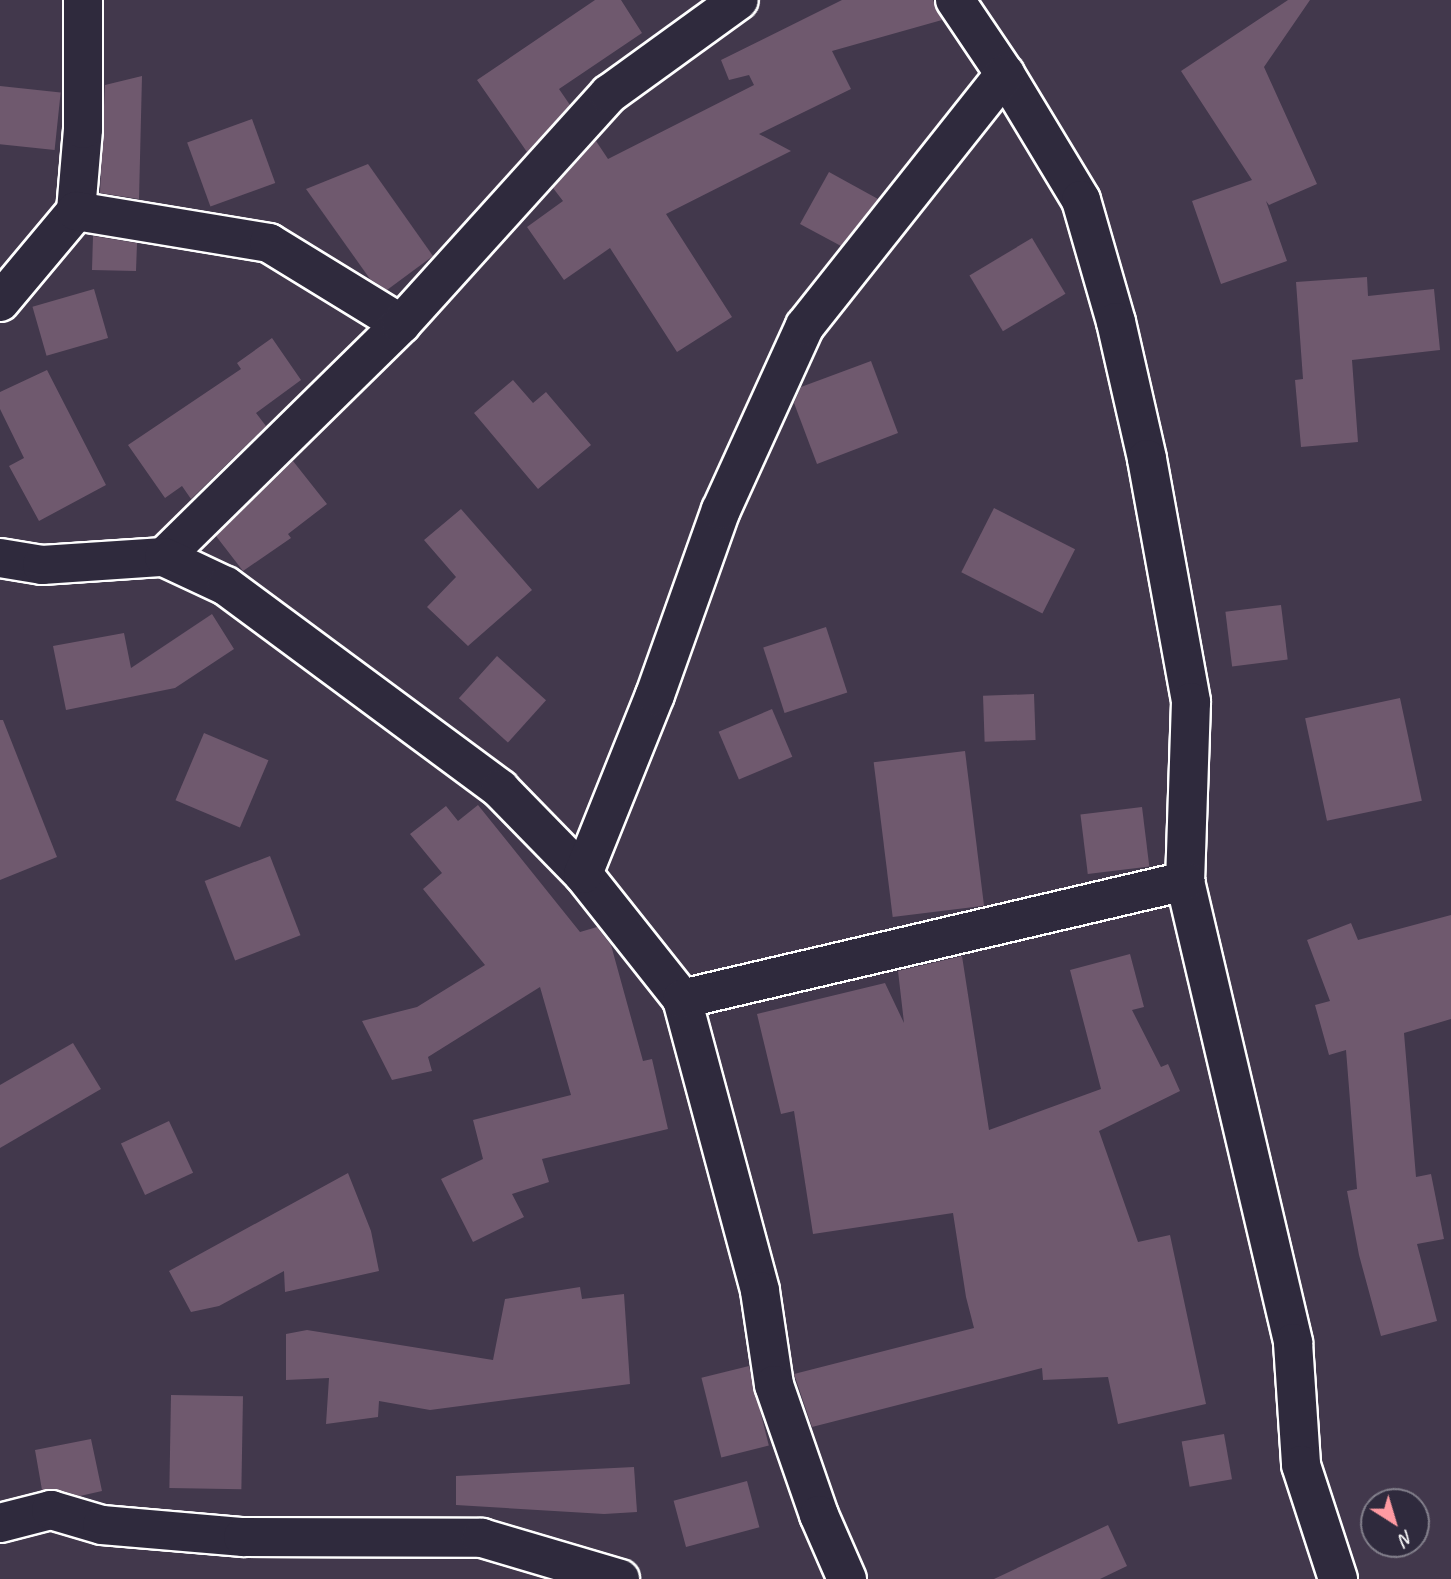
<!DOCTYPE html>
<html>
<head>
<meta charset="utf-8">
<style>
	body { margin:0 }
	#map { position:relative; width:1451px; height:1579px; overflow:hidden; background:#42384c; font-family:Caveat,sans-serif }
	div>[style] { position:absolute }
	.building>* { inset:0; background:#6f596e; transform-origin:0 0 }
	.roads { filter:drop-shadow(2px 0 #fff) drop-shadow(-2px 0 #fff) drop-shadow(0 2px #fff) drop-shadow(0 -2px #fff) }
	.street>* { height:38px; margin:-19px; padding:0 19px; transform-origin:19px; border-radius:19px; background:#2f2a3d }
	span { translate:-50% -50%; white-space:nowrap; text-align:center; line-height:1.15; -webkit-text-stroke:6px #2f2a3d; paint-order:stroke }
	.north { position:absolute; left:1360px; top:1488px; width:70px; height:70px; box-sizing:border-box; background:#2f2a3d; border:2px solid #827f8b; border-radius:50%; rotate:143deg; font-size:19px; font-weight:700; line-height:28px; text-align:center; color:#fff }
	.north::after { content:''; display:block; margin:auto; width:24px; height:32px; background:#ff9aa2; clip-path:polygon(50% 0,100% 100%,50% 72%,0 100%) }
</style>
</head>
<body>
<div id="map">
	<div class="building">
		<i style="clip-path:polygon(595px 0,621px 0,642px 33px,559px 89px,570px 105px,527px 152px,477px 80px)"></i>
		<i style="clip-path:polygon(842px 0,933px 0,942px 20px,832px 51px,851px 89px,759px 134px,791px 151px,666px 214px,732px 317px,677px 352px,610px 248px,564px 280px,527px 227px,563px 201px,553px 188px,596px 141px,608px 159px,754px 85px,749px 75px,729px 80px,721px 60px)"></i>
		<i style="clip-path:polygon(1288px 0,1310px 0,1264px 67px,1317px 184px,1269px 205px,1266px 201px,1287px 261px,1221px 284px,1192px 201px,1252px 180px,1181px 71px)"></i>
		<i style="clip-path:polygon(142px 76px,139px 199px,100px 193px,105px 85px)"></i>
		<i style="left:0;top:86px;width:61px;height:58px;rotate:6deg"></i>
		<i style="left:252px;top:119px;width:68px;height:69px;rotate:70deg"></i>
		<i style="clip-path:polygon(368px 164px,433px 256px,387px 290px,370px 279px,306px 189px)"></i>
		<i style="clip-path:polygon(829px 172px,878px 199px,841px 246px,800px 224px)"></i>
		<i style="clip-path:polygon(93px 236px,137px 243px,136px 271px,92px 270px)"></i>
		<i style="left:1032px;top:238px;width:65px;height:73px;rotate:59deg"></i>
		<i style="clip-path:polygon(1367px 277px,1368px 296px,1434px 289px,1440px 350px,1352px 360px,1358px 442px,1301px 447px,1295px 380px,1303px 379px,1296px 282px)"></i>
		<i style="left:94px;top:289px;width:51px;height:64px;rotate:74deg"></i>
		<i style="clip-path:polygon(272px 338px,301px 380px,256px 413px,266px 426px,191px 499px,182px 486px,165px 498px,128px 445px,241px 369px,237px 363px)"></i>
		<i style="clip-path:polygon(871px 361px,898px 433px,817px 464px,794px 403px,801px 387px)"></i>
		<i style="clip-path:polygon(47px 370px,106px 485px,39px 521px,9px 466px,24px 458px,0 409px,0 392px)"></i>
		<i style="clip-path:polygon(513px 380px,533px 403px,546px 392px,591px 445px,538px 489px,474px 413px)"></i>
		<i style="clip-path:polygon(293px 461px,327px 504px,288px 534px,291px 538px,243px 571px,216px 536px)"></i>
		<i style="left:994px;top:508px;width:91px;height:72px;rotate:27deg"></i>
		<i style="clip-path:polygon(461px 509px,532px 590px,468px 646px,427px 607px,456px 577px,424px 540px)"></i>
		<i style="left:1281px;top:605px;width:55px;height:56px;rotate:83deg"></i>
		<i style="clip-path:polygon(212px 614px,234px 649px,175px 688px,66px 710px,53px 646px,124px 633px,131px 668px)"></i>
		<i style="left:826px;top:627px;width:69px;height:66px;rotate:72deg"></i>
		<i style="left:497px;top:656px;width:66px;height:57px;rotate:42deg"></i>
		<i style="left:1034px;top:694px;width:46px;height:51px;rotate:88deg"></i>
		<i style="left:1400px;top:698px;width:105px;height:97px;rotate:78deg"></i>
		<i style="left:772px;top:709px;width:52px;height:58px;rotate:67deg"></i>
		<i style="clip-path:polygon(0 720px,3px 720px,57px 857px,0 880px)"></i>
		<i style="left:204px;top:733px;width:70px;height:73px;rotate:23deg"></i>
		<i style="left:965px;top:751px;width:156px;height:92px;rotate:83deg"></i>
		<i style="clip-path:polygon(478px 805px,580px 932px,597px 927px,611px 945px,643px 1061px,652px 1059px,668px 1129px,542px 1159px,549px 1182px,512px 1194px,524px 1217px,473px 1242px,441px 1179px,483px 1159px,473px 1120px,571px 1095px,540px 987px,428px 1057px,432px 1071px,392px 1080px,362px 1021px,417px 1007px,485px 965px,423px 889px,442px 873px,410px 834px,446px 806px,458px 821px)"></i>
		<i style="left:1142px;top:807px;width:60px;height:62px;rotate:83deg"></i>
		<i style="left:270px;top:856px;width:85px;height:70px;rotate:69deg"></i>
		<i style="clip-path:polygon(1451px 915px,1451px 1019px,1404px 1033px,1416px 1177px,1431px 1174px,1444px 1239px,1417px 1244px,1437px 1321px,1381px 1336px,1359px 1255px,1347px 1191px,1357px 1189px,1346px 1050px,1329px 1055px,1315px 1005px,1330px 1001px,1307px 940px,1351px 923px,1358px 940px)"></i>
		<i style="clip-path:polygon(1130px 954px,1144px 1007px,1132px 1010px,1161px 1067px,1168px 1064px,1180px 1091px,1099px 1131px,1138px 1242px,1170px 1235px,1206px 1404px,1118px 1424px,1108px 1377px,1043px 1380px,1042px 1368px,812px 1427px,794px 1374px,974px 1328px,966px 1297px,953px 1213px,813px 1234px,794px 1111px,781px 1114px,757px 1014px,885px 983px,904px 1023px,898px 971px,962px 956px,989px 1130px,1101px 1089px,1070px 970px)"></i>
		<i style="clip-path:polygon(73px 1043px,101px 1089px,0 1148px,0 1085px)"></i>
		<i style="left:169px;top:1121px;width:57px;height:53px;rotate:65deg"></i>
		<i style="clip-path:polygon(348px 1173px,371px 1231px,379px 1271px,285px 1292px,284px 1271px,219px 1306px,191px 1312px,169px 1271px)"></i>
		<i style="clip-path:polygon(580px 1287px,582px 1299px,624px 1294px,630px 1384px,430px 1410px,379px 1401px,378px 1417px,326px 1424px,329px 1378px,286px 1380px,286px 1334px,307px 1330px,493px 1360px,505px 1299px)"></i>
		<i style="left:749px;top:1366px;width:82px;height:49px;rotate:76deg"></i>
		<i style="left:171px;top:1395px;width:72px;height:93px;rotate:1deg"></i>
		<i style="left:1224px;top:1434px;width:46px;height:43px;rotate:80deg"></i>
		<i style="clip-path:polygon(91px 1439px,102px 1491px,80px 1496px,56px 1489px,42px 1490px,35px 1450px)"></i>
		<i style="clip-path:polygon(634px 1467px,637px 1512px,604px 1514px,456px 1505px,456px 1476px)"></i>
		<i style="left:747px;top:1481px;width:48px;height:76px;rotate:75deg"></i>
		<i style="clip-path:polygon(1108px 1525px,1127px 1566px,1100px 1579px,994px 1579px)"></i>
	</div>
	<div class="roads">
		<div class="street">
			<i style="left:955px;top:0;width:89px;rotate:56deg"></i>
			<i style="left:1005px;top:74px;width:147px;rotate:58.9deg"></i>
			<i style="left:1081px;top:200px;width:127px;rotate:74deg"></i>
			<i style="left:1116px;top:322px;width:140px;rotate:77.2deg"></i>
			<i style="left:1147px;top:459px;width:247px;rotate:79.7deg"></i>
			<i style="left:1191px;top:702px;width:179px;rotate:91.9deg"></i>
			<i style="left:1185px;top:881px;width:474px;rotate:76.8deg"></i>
			<i style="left:1293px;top:1343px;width:122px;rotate:86.2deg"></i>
			<i style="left:1301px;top:1465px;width:120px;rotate:72deg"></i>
			<i style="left:76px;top:211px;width:82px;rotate:-85.1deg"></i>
			<i style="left:83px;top:129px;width:129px;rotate:-90deg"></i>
			<i style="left:0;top:302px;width:119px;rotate:-50.1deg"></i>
			<i style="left:76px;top:211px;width:196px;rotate:9.4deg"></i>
			<i style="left:269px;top:243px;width:155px;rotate:31.5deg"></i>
			<i style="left:164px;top:557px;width:332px;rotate:-44.5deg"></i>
			<i style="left:401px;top:324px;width:310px;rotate:-47.9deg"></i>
			<i style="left:609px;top:94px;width:160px;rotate:-35.9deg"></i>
			<i style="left:0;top:558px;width:43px;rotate:9.5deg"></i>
			<i style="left:42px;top:565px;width:122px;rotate:-3.8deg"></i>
			<i style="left:164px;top:557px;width:68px;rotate:25.1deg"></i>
			<i style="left:226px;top:586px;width:341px;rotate:36.5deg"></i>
			<i style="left:500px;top:789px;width:119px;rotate:45.7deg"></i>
			<i style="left:583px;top:874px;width:159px;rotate:51.6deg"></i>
			<i style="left:682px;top:999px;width:302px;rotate:75deg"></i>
			<i style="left:760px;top:1291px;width:95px;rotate:81.5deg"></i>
			<i style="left:774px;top:1385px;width:138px;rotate:70.9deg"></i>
			<i style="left:819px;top:1515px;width:70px;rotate:66.4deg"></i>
			<i style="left:583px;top:874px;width:193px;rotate:-68.1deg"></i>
			<i style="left:655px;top:695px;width:196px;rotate:-70.4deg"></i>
			<i style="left:721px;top:510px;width:202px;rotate:-65.5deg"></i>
			<i style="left:805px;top:326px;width:322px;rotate:-51.6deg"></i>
			<i style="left:682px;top:999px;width:517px;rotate:-13.2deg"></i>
			<i style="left:0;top:1523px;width:53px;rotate:-14.3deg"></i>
			<i style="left:51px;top:1510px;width:53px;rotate:16.4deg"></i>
			<i style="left:102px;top:1525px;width:142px;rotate:4.9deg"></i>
			<i style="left:243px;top:1537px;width:239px;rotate:0.2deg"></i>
			<i style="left:482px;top:1538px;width:144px;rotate:16.5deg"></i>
		</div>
	</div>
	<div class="north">N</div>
</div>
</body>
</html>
